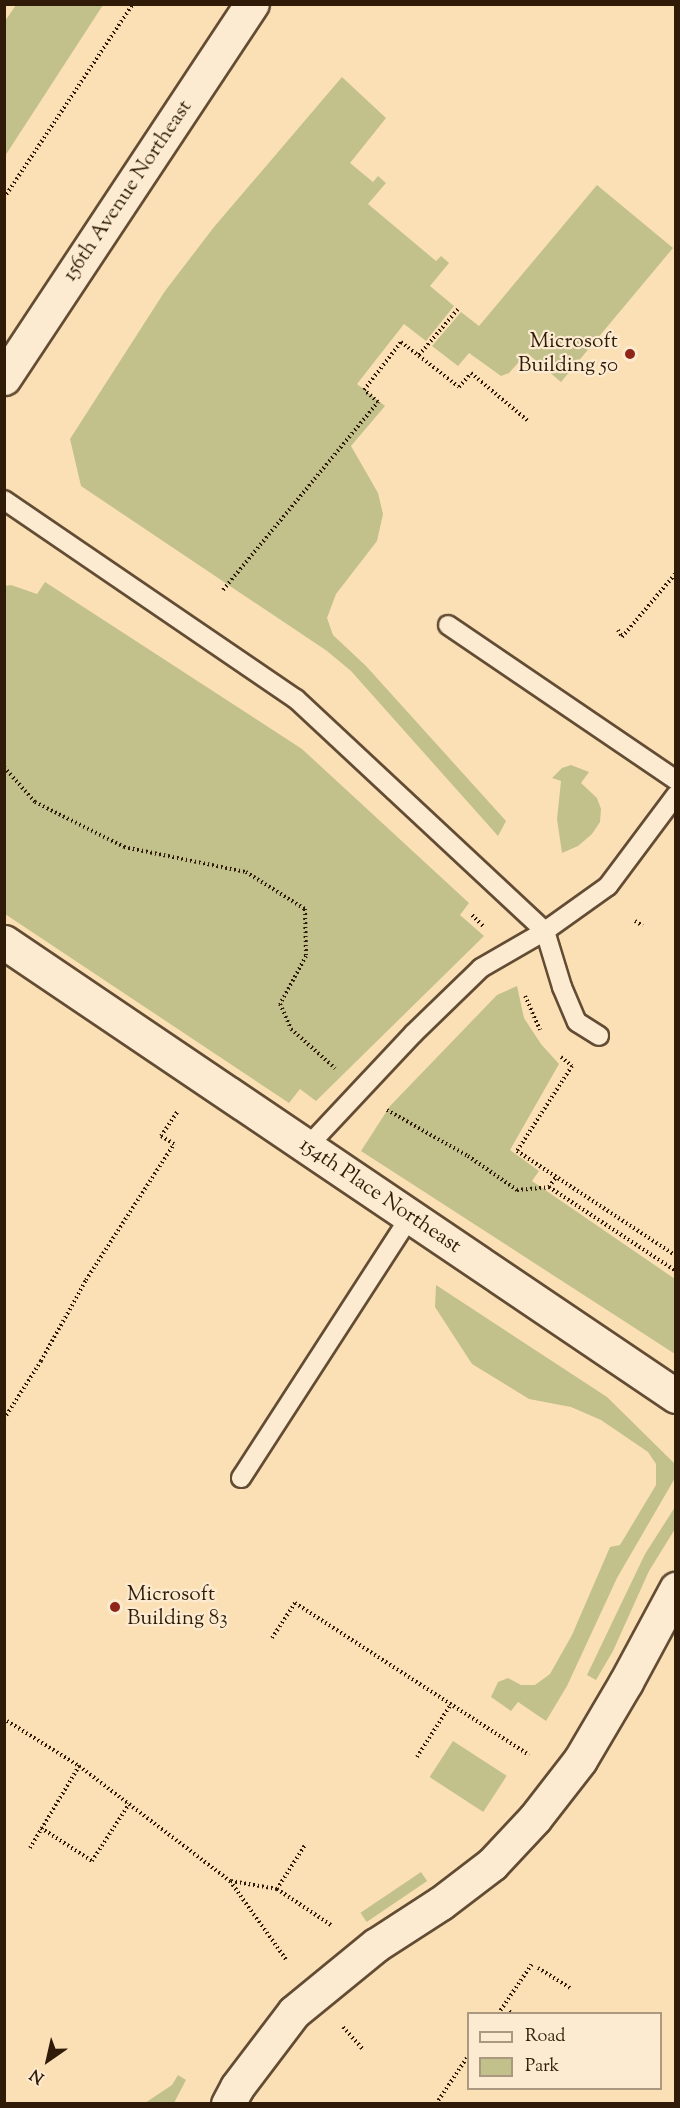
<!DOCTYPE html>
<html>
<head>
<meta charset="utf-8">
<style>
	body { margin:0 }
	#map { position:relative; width:680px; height:2108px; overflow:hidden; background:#fbe0b6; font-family:"Sorts Mill Goudy",serif }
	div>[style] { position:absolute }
	.green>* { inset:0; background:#c2c18b; transform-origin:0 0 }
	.path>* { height:4px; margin-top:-2px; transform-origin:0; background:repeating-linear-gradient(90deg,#301b08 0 1.5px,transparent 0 4.5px) }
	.roads { filter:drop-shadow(2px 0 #634c34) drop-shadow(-2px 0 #634c34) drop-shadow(0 2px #634c34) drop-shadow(0 -2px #634c34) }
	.service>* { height:18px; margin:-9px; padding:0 9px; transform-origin:9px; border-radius:9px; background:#fcebd0 }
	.minor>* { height:33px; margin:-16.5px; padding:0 16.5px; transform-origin:16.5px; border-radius:16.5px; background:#fcebd0 }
	.secondary>* { height:33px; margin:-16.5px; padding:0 16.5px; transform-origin:16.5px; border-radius:16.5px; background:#fcebd0 }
	.dots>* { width:16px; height:16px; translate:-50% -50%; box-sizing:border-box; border:3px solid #fcebd0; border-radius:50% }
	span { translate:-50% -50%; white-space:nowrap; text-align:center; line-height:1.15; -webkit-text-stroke:4.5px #fcebd0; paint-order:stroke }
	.street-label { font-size:21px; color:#301b08 }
	.poi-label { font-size:21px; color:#301b08 }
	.right { translate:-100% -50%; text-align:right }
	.left { translate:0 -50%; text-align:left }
	.frame { position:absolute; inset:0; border:6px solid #301b08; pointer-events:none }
	.legend { position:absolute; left:467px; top:2012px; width:195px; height:78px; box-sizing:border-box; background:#fcebd0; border:2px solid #aa9880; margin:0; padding:8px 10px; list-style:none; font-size:18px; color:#301b08 }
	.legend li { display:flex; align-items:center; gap:12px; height:30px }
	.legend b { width:30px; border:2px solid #aa9880 }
	.north { position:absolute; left:18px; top:2030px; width:60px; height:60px; -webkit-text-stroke:4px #fcebd0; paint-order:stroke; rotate:214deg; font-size:16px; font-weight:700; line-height:24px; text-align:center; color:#301b08 }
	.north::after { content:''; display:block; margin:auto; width:21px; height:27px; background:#301b08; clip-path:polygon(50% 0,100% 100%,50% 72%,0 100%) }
</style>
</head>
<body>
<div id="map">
	<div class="green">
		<i style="clip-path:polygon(16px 5px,103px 5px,5px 156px,5px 21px)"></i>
		<i style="clip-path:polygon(342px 77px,386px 118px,350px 163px,373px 182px,378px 176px,386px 183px,368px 204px,436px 261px,441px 256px,449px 263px,430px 286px,454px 306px,426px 341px,404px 324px,357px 384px,385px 406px,351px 446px,378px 493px,383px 514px,377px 541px,336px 594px,327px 618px,333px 635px,366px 666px,506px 821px,498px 836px,351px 671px,327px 651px,81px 486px,70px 439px,165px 291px,214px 227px)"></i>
		<i style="clip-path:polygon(597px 185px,673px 248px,561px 382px,527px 353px,509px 373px,501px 376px,469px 353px,458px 366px,432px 346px,461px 312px,479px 326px)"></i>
		<i style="clip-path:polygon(45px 582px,302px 749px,469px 903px,460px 915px,484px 936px,316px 1101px,300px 1089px,289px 1103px,5px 914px,5px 586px,11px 585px,37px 594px)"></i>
		<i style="clip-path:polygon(571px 765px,589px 772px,581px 783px,597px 798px,601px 809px,600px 822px,592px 834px,578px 846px,562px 853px,557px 819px,561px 781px,552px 778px,562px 768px)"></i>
		<i style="clip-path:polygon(517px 986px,524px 1018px,541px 1044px,559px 1064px,510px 1150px,539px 1171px,532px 1181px,675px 1279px,675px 1354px,361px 1151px,390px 1106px,497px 995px)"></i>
		<i style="clip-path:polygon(436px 1285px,607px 1397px,674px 1463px,675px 1478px,617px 1578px,567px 1686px,546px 1721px,518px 1702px,511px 1711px,491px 1697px,498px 1682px,508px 1678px,521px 1685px,535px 1685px,550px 1674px,572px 1635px,610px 1547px,620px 1545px,656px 1485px,656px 1464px,648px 1452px,601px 1420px,571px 1407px,529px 1399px,472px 1364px,435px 1307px)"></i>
		<i style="clip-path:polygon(675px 1507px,675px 1529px,649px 1571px,613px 1651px,596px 1680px,587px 1675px,645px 1554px)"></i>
		<i style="left:453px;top:1741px;width:64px;height:43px;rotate:33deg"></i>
		<i style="left:421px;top:1872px;width:11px;height:73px;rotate:56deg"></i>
		<i style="clip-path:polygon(178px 2075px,186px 2080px,174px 2103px,145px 2103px,172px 2085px)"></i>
	</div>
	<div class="path">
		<i style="left:4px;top:198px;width:233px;rotate:-56.4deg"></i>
		<i style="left:419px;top:355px;width:60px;rotate:-49.7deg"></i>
		<i style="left:223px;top:590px;width:244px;rotate:-50.5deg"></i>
		<i style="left:378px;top:402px;width:18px;rotate:-139deg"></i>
		<i style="left:364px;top:390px;width:61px;rotate:-52.4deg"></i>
		<i style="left:401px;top:342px;width:73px;rotate:37.8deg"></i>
		<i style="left:459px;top:387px;width:18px;rotate:-49deg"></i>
		<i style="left:471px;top:373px;width:75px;rotate:40.1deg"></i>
		<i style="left:618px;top:630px;width:8px;rotate:60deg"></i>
		<i style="left:622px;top:637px;width:84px;rotate:-49.8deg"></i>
		<i style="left:4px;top:767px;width:47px;rotate:48.5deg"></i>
		<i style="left:35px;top:802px;width:100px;rotate:26.8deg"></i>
		<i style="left:124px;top:847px;width:125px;rotate:11.6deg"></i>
		<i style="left:246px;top:872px;width:70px;rotate:32.1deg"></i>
		<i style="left:305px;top:909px;width:47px;rotate:88.8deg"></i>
		<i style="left:306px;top:956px;width:55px;rotate:118.4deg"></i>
		<i style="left:280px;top:1004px;width:27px;rotate:66deg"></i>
		<i style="left:291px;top:1029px;width:59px;rotate:41.6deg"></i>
		<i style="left:472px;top:915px;width:17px;rotate:45deg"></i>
		<i style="left:635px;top:921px;width:9px;rotate:32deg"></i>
		<i style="left:525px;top:996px;width:37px;rotate:66deg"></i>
		<i style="left:561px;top:1057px;width:14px;rotate:39deg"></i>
		<i style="left:572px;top:1066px;width:101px;rotate:122.9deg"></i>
		<i style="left:517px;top:1151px;width:191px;rotate:33.4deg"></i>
		<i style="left:387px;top:1110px;width:93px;rotate:29.6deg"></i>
		<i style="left:468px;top:1156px;width:60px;rotate:34.8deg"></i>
		<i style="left:517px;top:1190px;width:32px;rotate:-5deg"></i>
		<i style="left:549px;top:1187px;width:152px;rotate:33.5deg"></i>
		<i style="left:549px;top:1187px;width:12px;rotate:-55deg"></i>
		<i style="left:4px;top:1419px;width:69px;rotate:-57.5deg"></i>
		<i style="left:41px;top:1361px;width:93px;rotate:-60.9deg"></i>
		<i style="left:86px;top:1280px;width:162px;rotate:-57.1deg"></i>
		<i style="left:174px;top:1144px;width:15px;rotate:-148deg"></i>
		<i style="left:161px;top:1136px;width:30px;rotate:-56deg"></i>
		<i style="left:272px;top:1638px;width:42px;rotate:-56.7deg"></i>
		<i style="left:295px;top:1603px;width:279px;rotate:33deg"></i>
		<i style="left:7px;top:1721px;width:85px;rotate:32deg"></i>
		<i style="left:79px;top:1766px;width:190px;rotate:37.3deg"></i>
		<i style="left:230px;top:1881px;width:98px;rotate:54.5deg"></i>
		<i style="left:417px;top:1757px;width:63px;rotate:-57.3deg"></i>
		<i style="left:41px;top:1828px;width:61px;rotate:32.9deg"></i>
		<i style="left:92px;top:1861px;width:68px;rotate:-57deg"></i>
		<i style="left:30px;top:1848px;width:96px;rotate:-59.1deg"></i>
		<i style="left:231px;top:1881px;width:47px;rotate:9.9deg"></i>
		<i style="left:277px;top:1889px;width:65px;rotate:33.7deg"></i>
		<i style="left:277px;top:1889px;width:52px;rotate:-57.5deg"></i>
		<i style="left:538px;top:1968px;width:39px;rotate:32deg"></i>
		<i style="left:509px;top:2011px;width:4px;rotate:45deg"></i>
		<i style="left:498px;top:2014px;width:60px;rotate:-55.8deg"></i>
		<i style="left:343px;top:2027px;width:30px;rotate:48deg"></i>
		<i style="left:436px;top:2104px;width:58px;rotate:-56.3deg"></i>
	</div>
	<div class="roads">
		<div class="service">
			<i style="left:4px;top:500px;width:353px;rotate:34.3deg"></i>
			<i style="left:296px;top:699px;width:340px;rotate:43deg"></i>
			<i style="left:545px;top:931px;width:59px;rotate:73.1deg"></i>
			<i style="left:562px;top:987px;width:38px;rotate:67deg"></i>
			<i style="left:577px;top:1022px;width:26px;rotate:32deg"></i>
			<i style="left:448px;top:625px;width:276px;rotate:34.2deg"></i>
			<i style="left:307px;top:1147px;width:155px;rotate:-46.8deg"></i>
			<i style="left:413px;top:1034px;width:95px;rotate:-44.1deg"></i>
			<i style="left:481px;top:968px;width:74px;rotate:-30deg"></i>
			<i style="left:545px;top:931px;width:77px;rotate:-35.5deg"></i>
			<i style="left:608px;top:886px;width:114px;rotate:-53.2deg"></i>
			<i style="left:241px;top:1478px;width:311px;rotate:-57.1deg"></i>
		</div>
		<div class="minor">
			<i style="left:4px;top:942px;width:811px;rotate:34.04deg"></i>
			<i style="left:228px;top:2104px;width:19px;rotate:-62deg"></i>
			<i style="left:237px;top:2087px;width:94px;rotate:-52.8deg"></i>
			<i style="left:294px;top:2012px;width:106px;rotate:-39.3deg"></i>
			<i style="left:376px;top:1945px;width:77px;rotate:-32.9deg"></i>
			<i style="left:441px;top:1903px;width:64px;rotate:-37.4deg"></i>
			<i style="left:492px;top:1864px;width:63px;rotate:-46.9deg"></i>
			<i style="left:535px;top:1818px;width:73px;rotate:-52.2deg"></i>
			<i style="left:580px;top:1760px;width:91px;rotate:-59.5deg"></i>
			<i style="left:626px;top:1682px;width:106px;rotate:-61.7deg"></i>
		</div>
		<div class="secondary">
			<i style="left:4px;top:378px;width:449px;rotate:-56.5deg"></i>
		</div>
	</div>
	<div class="dots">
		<i style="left:630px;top:354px;background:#8f2418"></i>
		<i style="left:115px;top:1607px;background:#8f2418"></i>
	</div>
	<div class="street-label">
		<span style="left:128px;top:191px;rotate:-56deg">156th Avenue Northeast</span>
		<span style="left:380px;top:1196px;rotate:34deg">154th Place Northeast</span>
	</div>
	<div class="poi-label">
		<span class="right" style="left:618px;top:354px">Microsoft<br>Building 50</span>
		<span class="left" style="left:127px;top:1607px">Microsoft<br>Building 83</span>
	</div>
	<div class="frame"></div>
	<ul class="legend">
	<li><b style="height:8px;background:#fcebd0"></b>Road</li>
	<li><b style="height:16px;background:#c2c18b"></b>Park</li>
	</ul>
	<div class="north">N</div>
</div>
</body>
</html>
